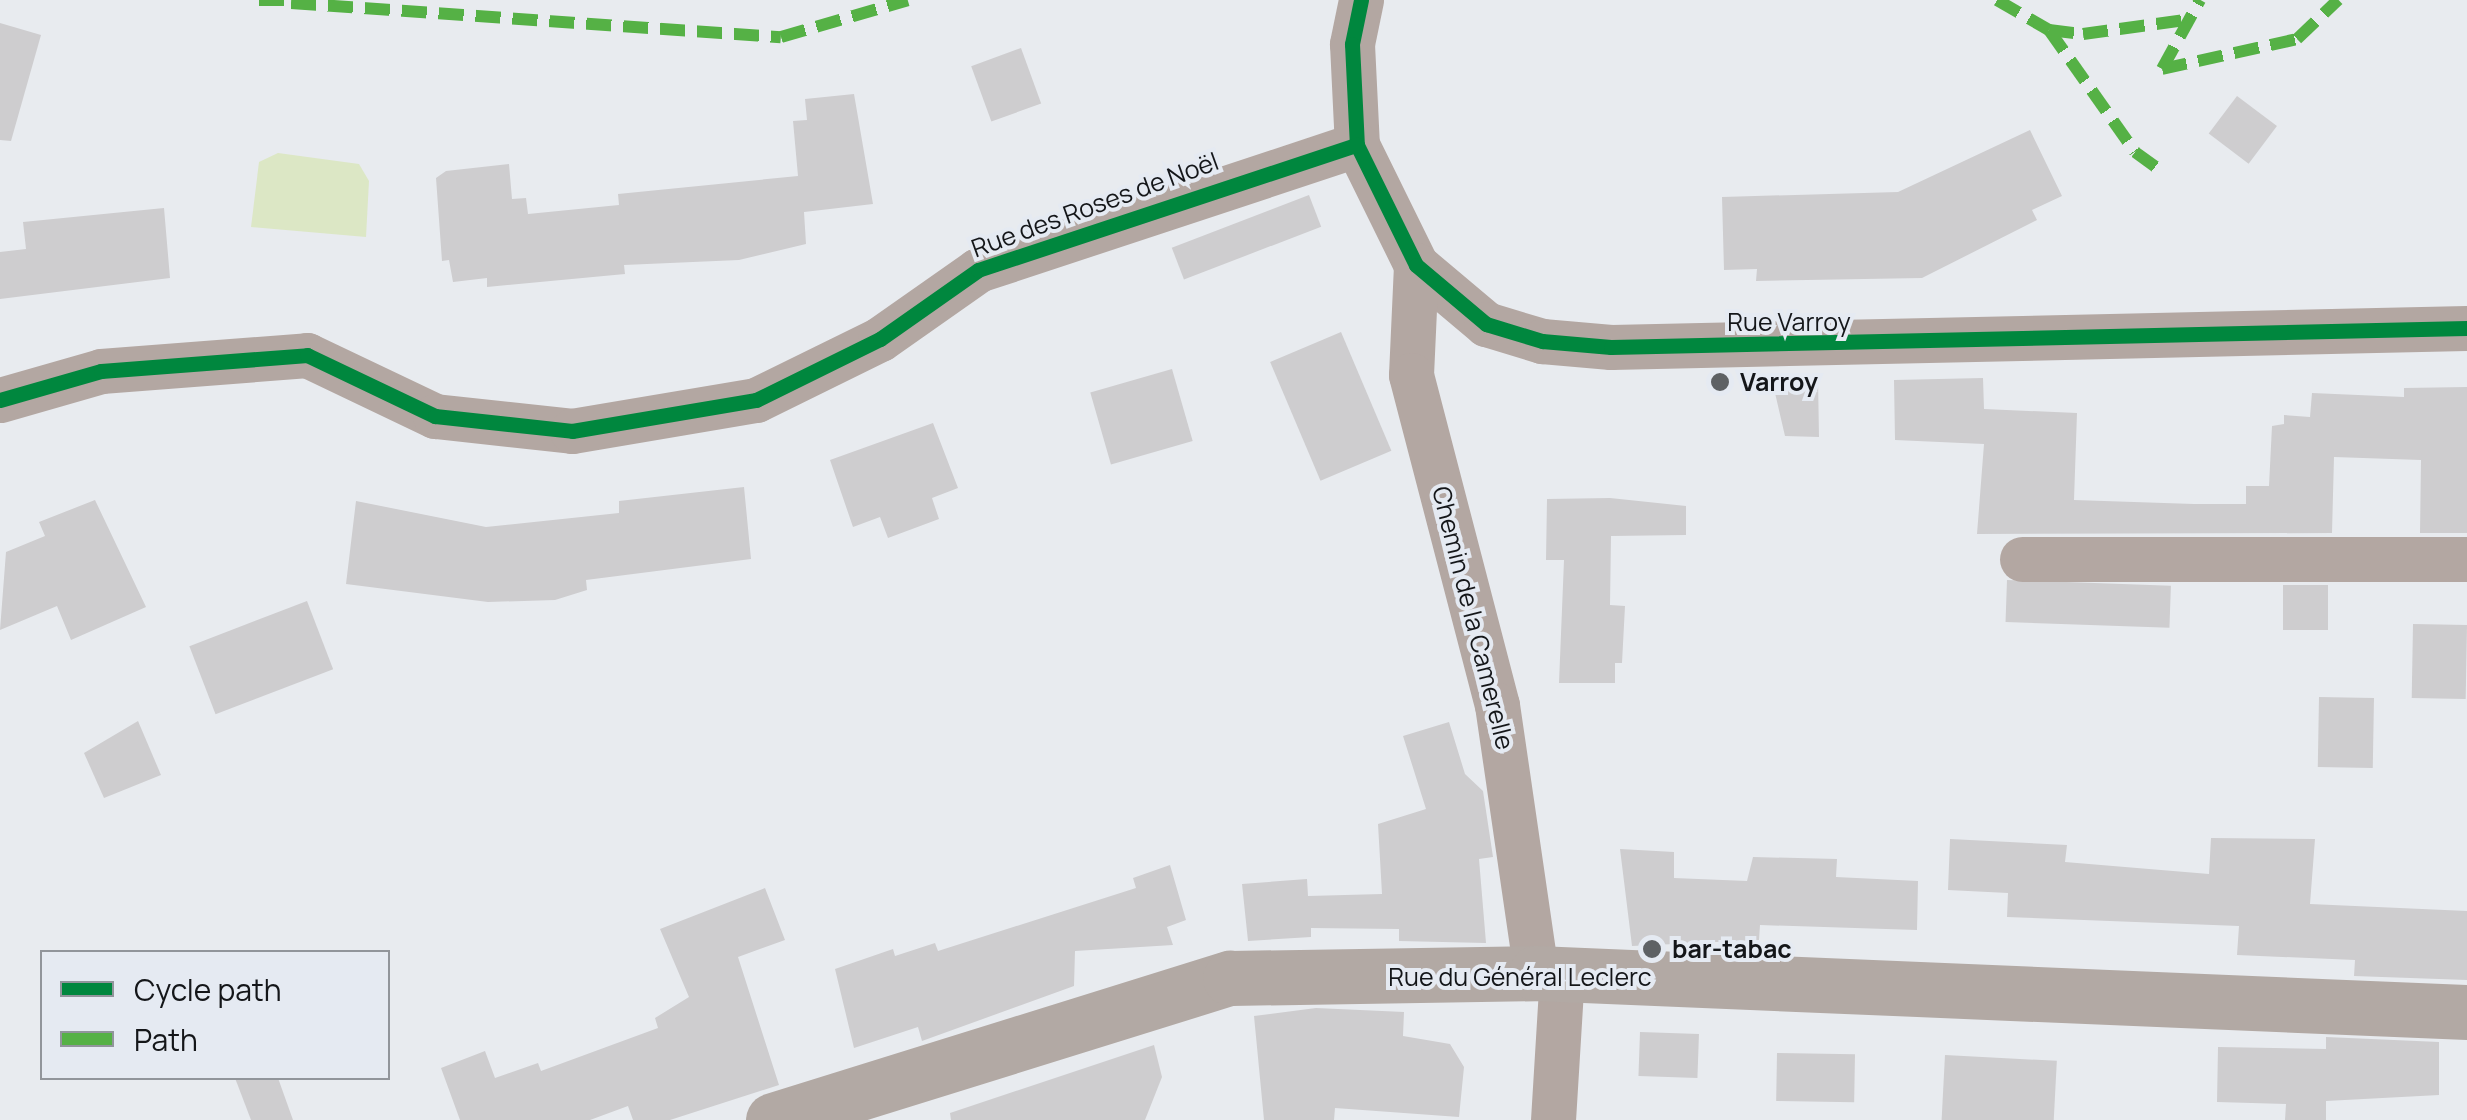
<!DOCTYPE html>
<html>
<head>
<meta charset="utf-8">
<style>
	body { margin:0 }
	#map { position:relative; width:2467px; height:1120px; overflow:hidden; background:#e8ebef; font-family:Manrope,sans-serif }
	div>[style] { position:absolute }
	.green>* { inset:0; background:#dce7c5 }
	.building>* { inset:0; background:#cecdcf; transform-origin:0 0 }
	.minor>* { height:45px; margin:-22.5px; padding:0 22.5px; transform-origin:22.5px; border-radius:22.5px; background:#b3a7a2 }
	.major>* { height:55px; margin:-27.5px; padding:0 27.5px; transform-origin:27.5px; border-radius:27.5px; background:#b2a9a4 }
	.quiet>* { height:12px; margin-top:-6px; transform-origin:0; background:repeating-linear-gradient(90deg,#55b145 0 25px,transparent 0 37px) }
	.cycleway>* { height:15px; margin:-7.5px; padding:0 7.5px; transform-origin:7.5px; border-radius:7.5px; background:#00873e }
	.dots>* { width:28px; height:28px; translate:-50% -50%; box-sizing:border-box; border:5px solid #e5eaf2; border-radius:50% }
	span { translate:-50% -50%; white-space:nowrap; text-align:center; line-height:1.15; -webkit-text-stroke:8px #e5eaf2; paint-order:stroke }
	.street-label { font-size:25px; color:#141619 }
	.poi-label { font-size:25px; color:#141619; font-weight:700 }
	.left { translate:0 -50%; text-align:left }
	.legend { position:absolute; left:40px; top:950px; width:350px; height:130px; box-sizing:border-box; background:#e5eaf2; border:2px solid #91959b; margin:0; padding:12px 18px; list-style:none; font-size:30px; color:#141619 }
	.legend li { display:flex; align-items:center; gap:20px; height:50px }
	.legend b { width:50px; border:2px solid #91959b }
</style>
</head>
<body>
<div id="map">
	<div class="green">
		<i style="clip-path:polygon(278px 153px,359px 164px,369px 181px,366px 237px,251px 227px,259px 162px)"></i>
	</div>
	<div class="building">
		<i style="clip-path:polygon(0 23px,41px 35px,11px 141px,0 140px)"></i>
		<i style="left:1021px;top:48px;width:59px;height:53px;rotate:70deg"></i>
		<i style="clip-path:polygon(854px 94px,873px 204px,804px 212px,806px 244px,739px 260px,624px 265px,625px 274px,487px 287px,487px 278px,453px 282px,449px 260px,442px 261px,436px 178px,446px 171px,509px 164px,512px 199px,526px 198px,528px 214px,619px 205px,618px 194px,798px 176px,793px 121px,807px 120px,805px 99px)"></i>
		<i style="left:2237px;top:96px;width:50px;height:47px;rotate:37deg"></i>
		<i style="clip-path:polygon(2030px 130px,2062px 196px,2032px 210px,2037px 220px,1922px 278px,1756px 281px,1757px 269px,1724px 270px,1722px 197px,1898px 192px)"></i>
		<i style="left:1309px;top:195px;width:34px;height:147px;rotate:69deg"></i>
		<i style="clip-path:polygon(164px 208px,170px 278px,0 299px,0 252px,26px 249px,23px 222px)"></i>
		<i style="left:1341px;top:332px;width:129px;height:77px;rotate:67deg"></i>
		<i style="left:1172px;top:369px;width:75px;height:85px;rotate:74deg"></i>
		<i style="clip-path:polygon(1983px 378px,1984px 409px,2077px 413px,2074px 500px,2194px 504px,2246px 504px,2246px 486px,2269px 486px,2272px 426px,2284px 424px,2284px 415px,2310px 417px,2312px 393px,2404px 397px,2404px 388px,2467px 387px,2467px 533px,2420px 533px,2421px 460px,2334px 457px,2332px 533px,1977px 534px,1984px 444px,1895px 440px,1894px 380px)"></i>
		<i style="clip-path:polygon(1784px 379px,1818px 379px,1819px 437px,1785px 436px,1775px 393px,1783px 393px)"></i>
		<i style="clip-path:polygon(933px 423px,958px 488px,932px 498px,939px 519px,888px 538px,880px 517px,853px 527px,830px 460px)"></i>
		<i style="clip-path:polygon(744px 487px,751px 559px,586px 580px,587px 590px,555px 600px,488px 602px,346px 584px,356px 501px,486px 527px,619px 513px,619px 501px)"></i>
		<i style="clip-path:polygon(1610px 498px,1686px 506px,1686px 535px,1611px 536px,1610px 605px,1625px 606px,1622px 663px,1615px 663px,1615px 683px,1559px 683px,1564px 560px,1546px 560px,1547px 499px)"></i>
		<i style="clip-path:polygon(95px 500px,146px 607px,71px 640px,57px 606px,0 630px,6px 552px,45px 536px,39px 522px)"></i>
		<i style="left:2007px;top:580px;width:164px;height:42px;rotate:2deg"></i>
		<i style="left:2283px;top:585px;width:45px;height:45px"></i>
		<i style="left:307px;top:601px;width:73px;height:126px;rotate:69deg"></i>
		<i style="left:2413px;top:624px;width:54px;height:74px;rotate:1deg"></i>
		<i style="left:2319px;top:697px;width:55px;height:70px;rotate:1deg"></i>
		<i style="clip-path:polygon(138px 721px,161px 775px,104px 798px,84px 753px)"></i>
		<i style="clip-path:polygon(1449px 722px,1465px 774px,1483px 791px,1493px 857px,1479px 859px,1486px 943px,1399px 941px,1399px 929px,1311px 928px,1311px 937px,1248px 941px,1242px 884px,1307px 879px,1308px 896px,1382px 894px,1378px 824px,1426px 809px,1403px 736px)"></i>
		<i style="clip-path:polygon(2211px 838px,2315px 839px,2310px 904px,2467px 911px,2467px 980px,2354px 976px,2355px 960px,2237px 955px,2239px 926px,2007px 917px,2008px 893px,1948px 890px,1950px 839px,2067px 845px,2065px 862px,2209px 874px)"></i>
		<i style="clip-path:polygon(1620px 849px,1674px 852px,1674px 878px,1747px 881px,1753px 857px,1837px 859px,1836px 877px,1918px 881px,1917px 930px,1760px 925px,1759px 940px,1632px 946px)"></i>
		<i style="clip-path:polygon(1170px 865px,1186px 920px,1167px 927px,1173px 945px,1075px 951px,1074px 986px,922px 1041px,918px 1027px,854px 1048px,835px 969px,893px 949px,895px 956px,935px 943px,938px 951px,1136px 888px,1133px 878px)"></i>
		<i style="clip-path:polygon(765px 888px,785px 940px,738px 957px,779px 1085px,670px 1120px,633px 1120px,628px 1106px,590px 1120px,460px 1120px,441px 1068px,485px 1051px,495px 1078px,538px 1063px,541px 1071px,658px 1028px,655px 1018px,689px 997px,660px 929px)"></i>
		<i style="clip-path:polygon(1316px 1008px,1404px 1012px,1403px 1036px,1450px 1044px,1464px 1067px,1459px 1117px,1335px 1108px,1334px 1120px,1264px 1120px,1254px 1016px)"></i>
		<i style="left:1640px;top:1032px;width:59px;height:44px;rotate:2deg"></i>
		<i style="clip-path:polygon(2326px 1037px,2439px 1042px,2439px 1095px,2326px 1101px,2326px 1120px,2285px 1120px,2286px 1104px,2217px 1102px,2218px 1047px,2326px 1049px)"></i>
		<i style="clip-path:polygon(1154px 1045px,1162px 1077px,1145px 1120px,951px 1120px,950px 1113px)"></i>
		<i style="left:1777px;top:1053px;width:78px;height:48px;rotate:1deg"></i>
		<i style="left:1945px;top:1055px;width:112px;height:65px;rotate:3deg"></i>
		<i style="clip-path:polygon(235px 1078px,278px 1078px,293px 1120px,251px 1120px)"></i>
	</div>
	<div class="minor">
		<i style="left:1361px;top:0;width:45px;rotate:101.6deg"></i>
		<i style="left:1352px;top:44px;width:101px;rotate:87.2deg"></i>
		<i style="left:1357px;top:145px;width:134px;rotate:63.8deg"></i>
		<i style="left:1416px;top:265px;width:92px;rotate:40.1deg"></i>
		<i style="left:1486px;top:324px;width:59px;rotate:16.9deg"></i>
		<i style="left:1542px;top:341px;width:69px;rotate:5deg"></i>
		<i style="left:1611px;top:347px;width:856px;rotate:-1.27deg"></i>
		<i style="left:1416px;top:265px;width:110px;rotate:92.6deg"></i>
		<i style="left:1411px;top:375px;width:341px;rotate:75.4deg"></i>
		<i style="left:1497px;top:705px;width:271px;rotate:81.7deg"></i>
		<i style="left:0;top:400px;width:105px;rotate:-16deg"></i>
		<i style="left:101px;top:371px;width:207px;rotate:-4.4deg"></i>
		<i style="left:307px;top:355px;width:142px;rotate:25.5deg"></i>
		<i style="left:435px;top:416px;width:138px;rotate:6.2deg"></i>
		<i style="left:572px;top:431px;width:187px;rotate:-9.6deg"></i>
		<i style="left:756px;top:400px;width:138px;rotate:-26.2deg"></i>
		<i style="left:880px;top:339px;width:120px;rotate:-35.1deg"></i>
		<i style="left:978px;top:270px;width:399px;rotate:-18.3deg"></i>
		<i style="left:2022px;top:559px;width:445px"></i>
		<i style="left:1553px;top:1120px;width:146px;rotate:-86.5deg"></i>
	</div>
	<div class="major">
		<i style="left:773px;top:1120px;width:479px;rotate:-17.3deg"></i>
		<i style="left:1230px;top:978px;width:306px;rotate:-0.9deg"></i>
		<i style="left:1536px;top:973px;width:932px;rotate:2.4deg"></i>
	</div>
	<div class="quiet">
		<i style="left:259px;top:0;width:32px"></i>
		<i style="left:1997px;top:0;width:60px;rotate:30deg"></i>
		<i style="left:2049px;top:30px;width:149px;rotate:54.8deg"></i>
		<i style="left:2135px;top:152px;width:31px;rotate:36deg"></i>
		<i style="left:291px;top:3px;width:491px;rotate:4deg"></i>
		<i style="left:781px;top:37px;width:132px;rotate:-16.2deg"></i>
		<i style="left:2049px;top:30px;width:34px;rotate:7deg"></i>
		<i style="left:2083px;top:34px;width:103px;rotate:-7.8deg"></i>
		<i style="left:2162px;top:69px;width:138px;rotate:-12.5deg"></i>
		<i style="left:2297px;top:39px;width:57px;rotate:-43.6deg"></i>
		<i style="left:2162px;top:69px;width:79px;rotate:-61.2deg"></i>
	</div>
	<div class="cycleway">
		<i style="left:1361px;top:0;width:45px;rotate:101.6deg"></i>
		<i style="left:1352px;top:44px;width:101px;rotate:87.2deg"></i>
		<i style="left:1357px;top:145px;width:134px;rotate:63.8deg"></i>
		<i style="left:1416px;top:265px;width:92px;rotate:40.1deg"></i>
		<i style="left:1486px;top:324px;width:59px;rotate:16.9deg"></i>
		<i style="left:1542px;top:341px;width:69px;rotate:5deg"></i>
		<i style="left:1611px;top:347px;width:856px;rotate:-1.27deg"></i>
		<i style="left:0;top:400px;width:105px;rotate:-16deg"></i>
		<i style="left:101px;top:371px;width:207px;rotate:-4.4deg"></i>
		<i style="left:307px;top:355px;width:142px;rotate:25.5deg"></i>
		<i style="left:435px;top:416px;width:138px;rotate:6.2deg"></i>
		<i style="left:572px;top:431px;width:187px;rotate:-9.6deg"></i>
		<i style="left:756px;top:400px;width:138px;rotate:-26.2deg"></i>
		<i style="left:880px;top:339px;width:120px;rotate:-35.1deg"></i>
		<i style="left:978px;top:270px;width:399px;rotate:-18.3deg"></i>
	</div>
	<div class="dots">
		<i style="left:1720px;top:382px;background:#5e6164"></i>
		<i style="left:1652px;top:949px;background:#5e6164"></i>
	</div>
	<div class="street-label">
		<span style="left:1095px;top:205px;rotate:-20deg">Rue des Roses de Noël</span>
		<span style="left:1789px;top:322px">Rue Varroy</span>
		<span style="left:1473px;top:618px;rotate:76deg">Chemin de la Camerelle</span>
		<span style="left:1520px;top:977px">Rue du Général Leclerc</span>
	</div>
	<div class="poi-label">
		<span class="left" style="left:1740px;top:382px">Varroy</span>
		<span class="left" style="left:1672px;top:949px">bar-tabac</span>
	</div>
	<ul class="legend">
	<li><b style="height:12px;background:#00873e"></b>Cycle path</li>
	<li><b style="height:12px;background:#55b145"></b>Path</li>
	</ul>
</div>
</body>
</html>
